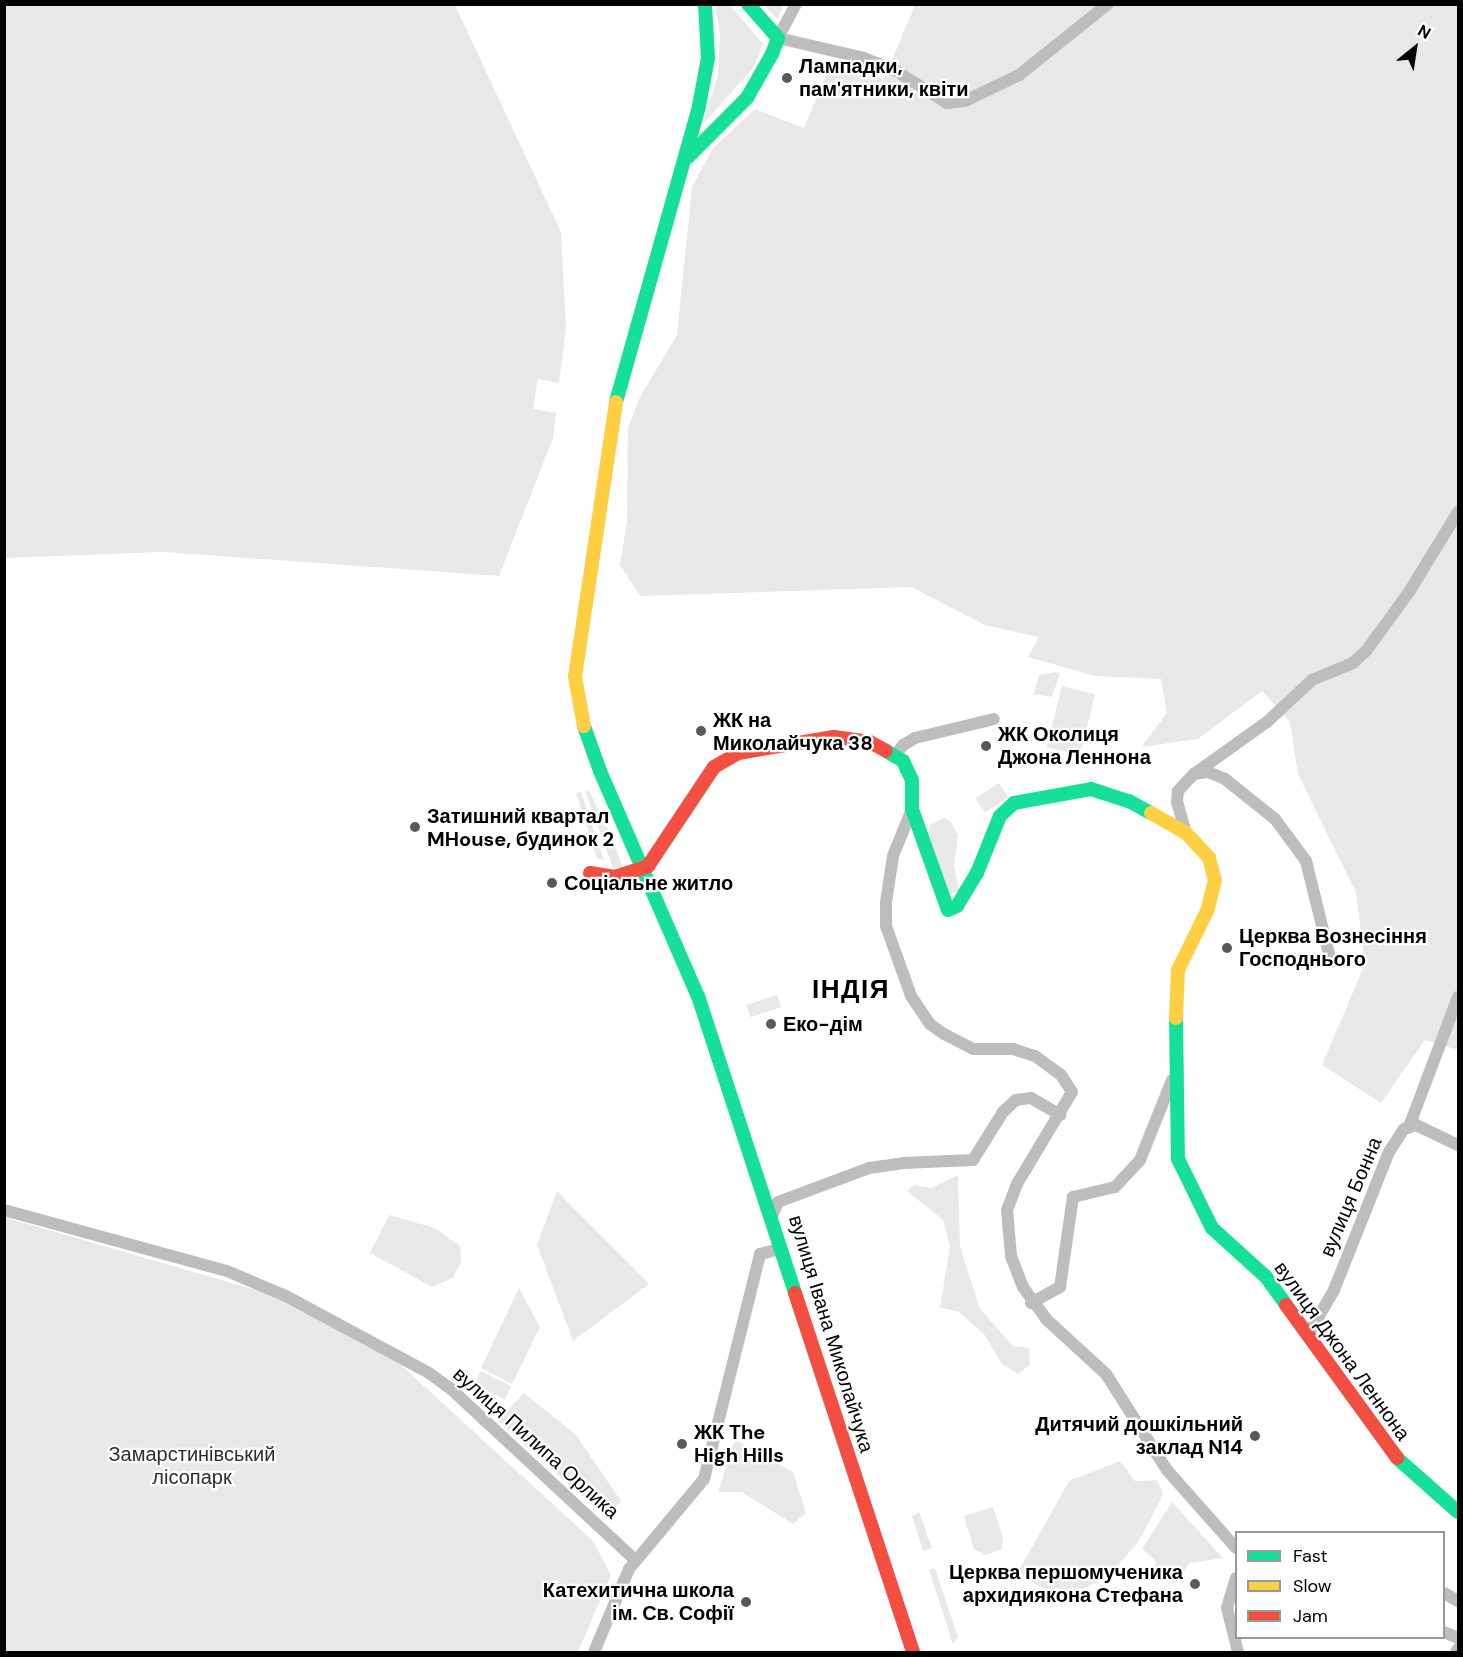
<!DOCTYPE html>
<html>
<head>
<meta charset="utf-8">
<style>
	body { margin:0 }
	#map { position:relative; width:1463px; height:1657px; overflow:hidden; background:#fff; font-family:"DM Sans",sans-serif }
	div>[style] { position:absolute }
	.green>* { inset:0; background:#e8e8e8; transform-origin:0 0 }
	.street>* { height:12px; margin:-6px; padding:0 6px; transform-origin:6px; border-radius:6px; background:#bdbdbd }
	.fast>* { height:14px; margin:-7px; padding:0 7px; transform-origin:7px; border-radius:7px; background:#16e098 }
	.slow>* { height:14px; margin:-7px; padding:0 7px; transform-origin:7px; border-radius:7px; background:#ffcf43 }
	.jam>* { height:14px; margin:-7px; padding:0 7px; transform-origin:7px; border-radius:7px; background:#f24e42 }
	.dots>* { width:16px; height:16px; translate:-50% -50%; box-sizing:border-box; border:3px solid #fff; border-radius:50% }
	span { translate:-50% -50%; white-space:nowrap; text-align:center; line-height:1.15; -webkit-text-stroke:4.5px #fff; paint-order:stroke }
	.poi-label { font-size:20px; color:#000; font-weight:700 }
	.left { translate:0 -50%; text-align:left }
	.right { translate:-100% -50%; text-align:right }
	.street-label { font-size:20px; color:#000 }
	.park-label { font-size:20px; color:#2d2d2d }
	.district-label { font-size:26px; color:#000; font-weight:700; letter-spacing:1.5px }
	.frame { position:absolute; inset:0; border:6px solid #000; pointer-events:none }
	.legend { position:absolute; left:1235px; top:1531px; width:210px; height:108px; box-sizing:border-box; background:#fff; border:2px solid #999; margin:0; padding:8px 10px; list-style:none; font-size:18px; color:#000 }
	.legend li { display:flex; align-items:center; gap:12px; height:30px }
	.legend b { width:30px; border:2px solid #999 }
	.north { position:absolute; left:1385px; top:18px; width:60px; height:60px; -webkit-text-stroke:4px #fff; paint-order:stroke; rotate:30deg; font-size:16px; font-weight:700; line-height:24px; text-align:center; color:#000 }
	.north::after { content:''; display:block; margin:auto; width:21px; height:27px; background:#000; clip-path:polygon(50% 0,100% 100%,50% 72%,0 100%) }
</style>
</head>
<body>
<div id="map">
	<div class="green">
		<i style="clip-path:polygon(4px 5px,455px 5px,561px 232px,566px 328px,559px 383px,538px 379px,533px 409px,556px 413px,553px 438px,499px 576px,162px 552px,5px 558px)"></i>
		<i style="clip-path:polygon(715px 5px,730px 5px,763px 44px,753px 68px,703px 124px,718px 75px,720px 33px)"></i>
		<i style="clip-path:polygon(764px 5px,784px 5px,777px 19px)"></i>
		<i style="clip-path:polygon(915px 5px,1458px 5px,1458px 1050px,1425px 1040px,1381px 1103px,1322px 1065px,1365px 964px,1356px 893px,1298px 774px,1290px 722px,1262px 691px,1198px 739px,1141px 747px,1167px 713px,1161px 679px,1095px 676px,1028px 657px,1039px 637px,985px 625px,911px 587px,640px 596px,620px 565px,627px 521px,628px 428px,640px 397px,677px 335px,692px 187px,713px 148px,755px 109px,804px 128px,832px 61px,884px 79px)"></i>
		<i style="clip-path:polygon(1054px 672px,1060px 673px,1052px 697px,1034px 694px,1039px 675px)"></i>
		<i style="left:1062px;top:686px;width:34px;height:63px;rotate:14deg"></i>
		<i style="left:999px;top:783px;width:17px;height:28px;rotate:57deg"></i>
		<i style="clip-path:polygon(585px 791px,589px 791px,613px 839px,624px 872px,615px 873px)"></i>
		<i style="clip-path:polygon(581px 792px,604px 860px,597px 858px,576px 793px)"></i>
		<i style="clip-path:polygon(944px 818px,952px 823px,958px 836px,954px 866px,959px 891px,947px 895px,928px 831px,931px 824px)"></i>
		<i style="left:777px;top:995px;width:13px;height:32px;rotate:72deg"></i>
		<i style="clip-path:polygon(958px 1175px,960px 1247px,980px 1309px,1013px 1346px,1029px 1348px,1030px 1365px,1018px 1374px,1002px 1364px,984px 1334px,959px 1312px,940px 1307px,950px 1246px,943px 1220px,907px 1191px,914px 1185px,931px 1188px)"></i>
		<i style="clip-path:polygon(557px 1191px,649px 1284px,573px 1341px,537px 1245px)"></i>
		<i style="clip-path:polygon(389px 1215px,435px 1228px,460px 1246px,461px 1261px,453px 1278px,432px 1287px,370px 1253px)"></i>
		<i style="clip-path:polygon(4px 1217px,273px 1295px,400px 1364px,593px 1541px,611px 1575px,578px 1652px,5px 1652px)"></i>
		<i style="clip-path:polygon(519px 1288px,540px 1327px,512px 1384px,481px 1368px)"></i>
		<i style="left:481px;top:1371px;width:34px;height:15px;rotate:27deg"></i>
		<i style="clip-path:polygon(473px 1386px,497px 1398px,486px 1411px,474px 1398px)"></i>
		<i style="clip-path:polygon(524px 1393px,576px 1435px,621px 1501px,606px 1518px,497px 1420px)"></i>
		<i style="clip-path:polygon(735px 1440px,793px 1472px,806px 1513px,793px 1524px,742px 1492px,718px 1492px)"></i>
		<i style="clip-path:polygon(1120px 1461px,1135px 1481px,1157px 1480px,1163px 1494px,1139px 1541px,1107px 1578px,1062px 1598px,1017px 1574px,1069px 1481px)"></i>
		<i style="clip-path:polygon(1172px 1502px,1223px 1558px,1190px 1563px,1173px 1584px,1153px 1567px,1157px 1562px,1142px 1549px)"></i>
		<i style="clip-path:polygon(993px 1507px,1003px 1537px,1002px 1549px,985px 1555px,974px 1549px,964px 1516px)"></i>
		<i style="clip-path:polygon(919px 1512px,932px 1548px,923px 1551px,912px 1516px)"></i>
		<i style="clip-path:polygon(935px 1568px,958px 1637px,953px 1644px,929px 1570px)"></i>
	</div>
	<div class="street">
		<i style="left:796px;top:4px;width:38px;rotate:118deg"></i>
		<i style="left:778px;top:38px;width:88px;rotate:13.1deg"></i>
		<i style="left:864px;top:58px;width:35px;rotate:22deg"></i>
		<i style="left:896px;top:71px;width:60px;rotate:32.1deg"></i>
		<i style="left:947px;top:103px;width:18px;rotate:-6deg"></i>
		<i style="left:965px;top:101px;width:60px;rotate:-25.7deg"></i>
		<i style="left:1019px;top:75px;width:114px;rotate:-38.6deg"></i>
		<i style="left:896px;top:755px;width:12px;rotate:-55deg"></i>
		<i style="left:903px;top:745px;width:14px;rotate:-30deg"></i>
		<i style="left:915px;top:738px;width:81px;rotate:-13.5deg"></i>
		<i style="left:1194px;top:774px;width:90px;rotate:-35.5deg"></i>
		<i style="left:1267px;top:722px;width:62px;rotate:-43deg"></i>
		<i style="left:1312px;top:680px;width:44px;rotate:-22.5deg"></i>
		<i style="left:1353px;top:663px;width:18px;rotate:-43deg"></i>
		<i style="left:1366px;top:651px;width:73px;rotate:-53.9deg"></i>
		<i style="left:1409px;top:592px;width:94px;rotate:-58.5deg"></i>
		<i style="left:912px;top:809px;width:51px;rotate:112deg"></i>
		<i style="left:893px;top:856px;width:48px;rotate:98.5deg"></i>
		<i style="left:886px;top:903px;width:23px;rotate:90deg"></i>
		<i style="left:886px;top:926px;width:74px;rotate:70.3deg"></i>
		<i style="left:911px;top:996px;width:34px;rotate:56deg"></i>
		<i style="left:930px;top:1024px;width:17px;rotate:36deg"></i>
		<i style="left:944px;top:1034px;width:33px;rotate:27deg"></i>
		<i style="left:973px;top:1049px;width:40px"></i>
		<i style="left:1013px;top:1049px;width:23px;rotate:18deg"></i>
		<i style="left:1035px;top:1056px;width:32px;rotate:36deg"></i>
		<i style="left:1061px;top:1075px;width:20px;rotate:57deg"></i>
		<i style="left:1072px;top:1092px;width:107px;rotate:120.9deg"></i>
		<i style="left:1017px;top:1184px;width:28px;rotate:111deg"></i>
		<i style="left:1007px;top:1210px;width:46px;rotate:85deg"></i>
		<i style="left:1011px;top:1256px;width:33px;rotate:69deg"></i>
		<i style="left:1023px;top:1287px;width:39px;rotate:54deg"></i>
		<i style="left:1046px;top:1319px;width:81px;rotate:42.5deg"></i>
		<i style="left:1106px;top:1374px;width:114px;rotate:57.6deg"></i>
		<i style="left:1167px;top:1470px;width:104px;rotate:48.5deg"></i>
		<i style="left:1186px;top:833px;width:32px;rotate:-106deg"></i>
		<i style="left:1177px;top:802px;width:11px;rotate:-85deg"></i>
		<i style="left:1178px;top:791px;width:23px;rotate:-47deg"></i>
		<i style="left:1194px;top:774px;width:14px;rotate:-8deg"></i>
		<i style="left:1208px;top:772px;width:18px;rotate:22deg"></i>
		<i style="left:1225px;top:779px;width:64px;rotate:38.7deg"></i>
		<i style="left:1275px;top:819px;width:52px;rotate:53.6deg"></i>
		<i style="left:1306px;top:861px;width:104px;rotate:76.1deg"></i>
		<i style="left:1410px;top:1124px;width:136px;rotate:-69.3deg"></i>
		<i style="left:4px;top:1210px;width:231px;rotate:15.3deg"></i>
		<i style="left:227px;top:1271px;width:64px;rotate:23deg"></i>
		<i style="left:286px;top:1296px;width:162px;rotate:28.3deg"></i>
		<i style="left:429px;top:1373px;width:26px;rotate:36deg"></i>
		<i style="left:450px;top:1388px;width:253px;rotate:42.9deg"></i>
		<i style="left:772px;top:1216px;width:15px;rotate:-67deg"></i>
		<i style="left:778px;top:1202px;width:97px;rotate:-20.5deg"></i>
		<i style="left:869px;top:1168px;width:35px;rotate:-8deg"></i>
		<i style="left:904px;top:1163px;width:69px;rotate:-2.5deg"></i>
		<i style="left:973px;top:1160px;width:57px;rotate:-58deg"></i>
		<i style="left:1003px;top:1112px;width:18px;rotate:-43deg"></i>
		<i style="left:1016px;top:1100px;width:15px;rotate:-8deg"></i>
		<i style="left:1031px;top:1098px;width:34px;rotate:30deg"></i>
		<i style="left:1031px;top:1303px;width:33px;rotate:-29deg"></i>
		<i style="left:1060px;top:1287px;width:91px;rotate:-81.8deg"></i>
		<i style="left:1073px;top:1197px;width:43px;rotate:-13.4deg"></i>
		<i style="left:1115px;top:1187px;width:37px;rotate:-47deg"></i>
		<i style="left:1140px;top:1160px;width:86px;rotate:-68.2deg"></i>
		<i style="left:1308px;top:1335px;width:52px;rotate:-60deg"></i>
		<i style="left:1334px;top:1290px;width:149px;rotate:-68.3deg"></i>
		<i style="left:1389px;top:1152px;width:27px;rotate:-57deg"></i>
		<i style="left:1404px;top:1129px;width:13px;rotate:-18deg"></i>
		<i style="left:1416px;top:1125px;width:47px;rotate:25.5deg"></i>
		<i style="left:1236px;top:1578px;width:31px;rotate:107deg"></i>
		<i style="left:1227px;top:1608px;width:45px;rotate:76deg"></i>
		<i style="left:1444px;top:1593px;width:16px;rotate:30deg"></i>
		<i style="left:1444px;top:1632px;width:15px;rotate:23deg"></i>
		<i style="left:594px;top:1652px;width:90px;rotate:-67.1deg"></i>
		<i style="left:629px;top:1569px;width:117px;rotate:-50.2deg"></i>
		<i style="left:704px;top:1479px;width:232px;rotate:-76deg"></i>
		<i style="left:760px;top:1254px;width:21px;rotate:-14deg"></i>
		<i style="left:1456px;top:1652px;width:4px;rotate:-56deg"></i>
	</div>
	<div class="fast">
		<i style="left:688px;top:157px;width:83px;rotate:-45deg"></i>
		<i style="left:747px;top:98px;width:51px;rotate:-60.4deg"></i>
		<i style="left:772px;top:54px;width:17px;rotate:-69deg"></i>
		<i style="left:778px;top:38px;width:45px;rotate:-131.4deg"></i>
		<i style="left:616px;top:402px;width:307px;rotate:-74.3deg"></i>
		<i style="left:699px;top:106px;width:49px;rotate:-79.4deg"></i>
		<i style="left:708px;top:58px;width:54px;rotate:-93.2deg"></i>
		<i style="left:584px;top:726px;width:48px;rotate:70.4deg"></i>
		<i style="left:600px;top:771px;width:245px;rotate:66.5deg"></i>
		<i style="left:698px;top:996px;width:312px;rotate:71.9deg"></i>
		<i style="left:886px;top:751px;width:20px;rotate:30deg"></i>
		<i style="left:903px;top:761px;width:21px;rotate:65deg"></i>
		<i style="left:912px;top:780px;width:29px;rotate:90deg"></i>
		<i style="left:912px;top:809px;width:107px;rotate:70.4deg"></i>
		<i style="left:948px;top:910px;width:10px;rotate:-24deg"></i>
		<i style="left:957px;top:906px;width:39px;rotate:-59deg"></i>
		<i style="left:977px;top:873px;width:61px;rotate:-68deg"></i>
		<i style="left:1000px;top:816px;width:19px;rotate:-43deg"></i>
		<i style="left:1014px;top:803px;width:78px;rotate:-10.3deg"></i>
		<i style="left:1091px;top:789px;width:40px;rotate:18deg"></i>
		<i style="left:1129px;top:801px;width:25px;rotate:29deg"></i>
		<i style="left:1176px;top:1018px;width:141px;rotate:89.2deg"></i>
		<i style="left:1178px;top:1159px;width:77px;rotate:63.8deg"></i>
		<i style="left:1212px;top:1228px;width:73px;rotate:42.2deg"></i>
		<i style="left:1266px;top:1277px;width:34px;rotate:54deg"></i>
		<i style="left:1397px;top:1458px;width:81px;rotate:41.5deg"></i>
	</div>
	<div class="slow">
		<i style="left:584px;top:726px;width:50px;rotate:-100.4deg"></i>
		<i style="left:575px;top:677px;width:278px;rotate:-81.5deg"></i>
		<i style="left:1151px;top:813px;width:40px;rotate:29.7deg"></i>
		<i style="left:1186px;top:833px;width:34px;rotate:47deg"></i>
		<i style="left:1209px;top:858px;width:23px;rotate:75deg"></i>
		<i style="left:1215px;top:880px;width:32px;rotate:104deg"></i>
		<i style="left:1207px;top:911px;width:66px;rotate:116.2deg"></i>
		<i style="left:1178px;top:970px;width:48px;rotate:92.4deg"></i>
	</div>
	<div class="jam">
		<i style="left:590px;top:873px;width:25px;rotate:9deg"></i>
		<i style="left:615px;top:877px;width:35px;rotate:-18deg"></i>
		<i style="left:648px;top:866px;width:119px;rotate:-56.3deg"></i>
		<i style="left:714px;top:767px;width:28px;rotate:-30deg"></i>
		<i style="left:738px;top:753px;width:97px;rotate:-9.5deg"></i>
		<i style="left:834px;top:737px;width:36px;rotate:8deg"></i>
		<i style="left:870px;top:742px;width:18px;rotate:29deg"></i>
		<i style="left:795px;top:1293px;width:378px;rotate:71.8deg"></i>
		<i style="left:1286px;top:1305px;width:189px;rotate:54deg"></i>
	</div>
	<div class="dots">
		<i style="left:787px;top:78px;background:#595959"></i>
		<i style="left:701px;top:731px;background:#595959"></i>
		<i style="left:986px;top:746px;background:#595959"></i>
		<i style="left:415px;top:827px;background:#595959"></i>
		<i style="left:552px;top:883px;background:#595959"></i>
		<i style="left:1227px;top:948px;background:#595959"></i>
		<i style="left:771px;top:1024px;background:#595959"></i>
		<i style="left:1255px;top:1436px;background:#595959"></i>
		<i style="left:682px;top:1444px;background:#595959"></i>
		<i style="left:1195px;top:1584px;background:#595959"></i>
		<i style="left:746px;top:1602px;background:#595959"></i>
	</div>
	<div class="poi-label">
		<span class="left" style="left:799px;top:78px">Лампадки,<br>пам'ятники, квіти</span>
		<span class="left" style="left:713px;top:732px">ЖК на<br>Миколайчука 38</span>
		<span class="left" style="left:998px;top:746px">ЖК Околиця<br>Джона Леннона</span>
		<span class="left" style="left:427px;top:828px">Затишний квартал<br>MHouse, будинок 2</span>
		<span class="left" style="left:564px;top:883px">Соціальне житло</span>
		<span class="left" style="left:1239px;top:948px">Церква Вознесіння<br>Господнього</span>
		<span class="left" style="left:783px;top:1024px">Еко-дім</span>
		<span class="right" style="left:1243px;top:1436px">Дитячий дошкільний<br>заклад N14</span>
		<span class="left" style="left:694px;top:1444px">ЖК The<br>High Hills</span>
		<span class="right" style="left:1183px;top:1584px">Церква першомученика<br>архидиякона Стефана</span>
		<span class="right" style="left:734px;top:1602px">Катехитична школа<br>ім. Св. Софії</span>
	</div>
	<div class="street-label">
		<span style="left:1351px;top:1197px;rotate:-67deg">вулиця Бонна</span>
		<span style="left:831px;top:1334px;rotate:73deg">вулиця Івана Миколайчука</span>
		<span style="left:1342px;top:1351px;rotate:54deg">вулиця Джона Леннона</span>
		<span style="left:536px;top:1443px;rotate:42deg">вулиця Пилипа Орлика</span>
	</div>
	<div class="park-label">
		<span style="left:192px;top:1466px">Замарстинівський<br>лісопарк</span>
	</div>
	<div class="district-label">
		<span style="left:851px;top:990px">ІНДІЯ</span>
	</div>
	<div class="frame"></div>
	<ul class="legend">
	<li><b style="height:8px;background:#16e098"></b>Fast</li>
	<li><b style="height:8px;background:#ffcf43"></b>Slow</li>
	<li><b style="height:8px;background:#f24e42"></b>Jam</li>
	</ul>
	<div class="north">N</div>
</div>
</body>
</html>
